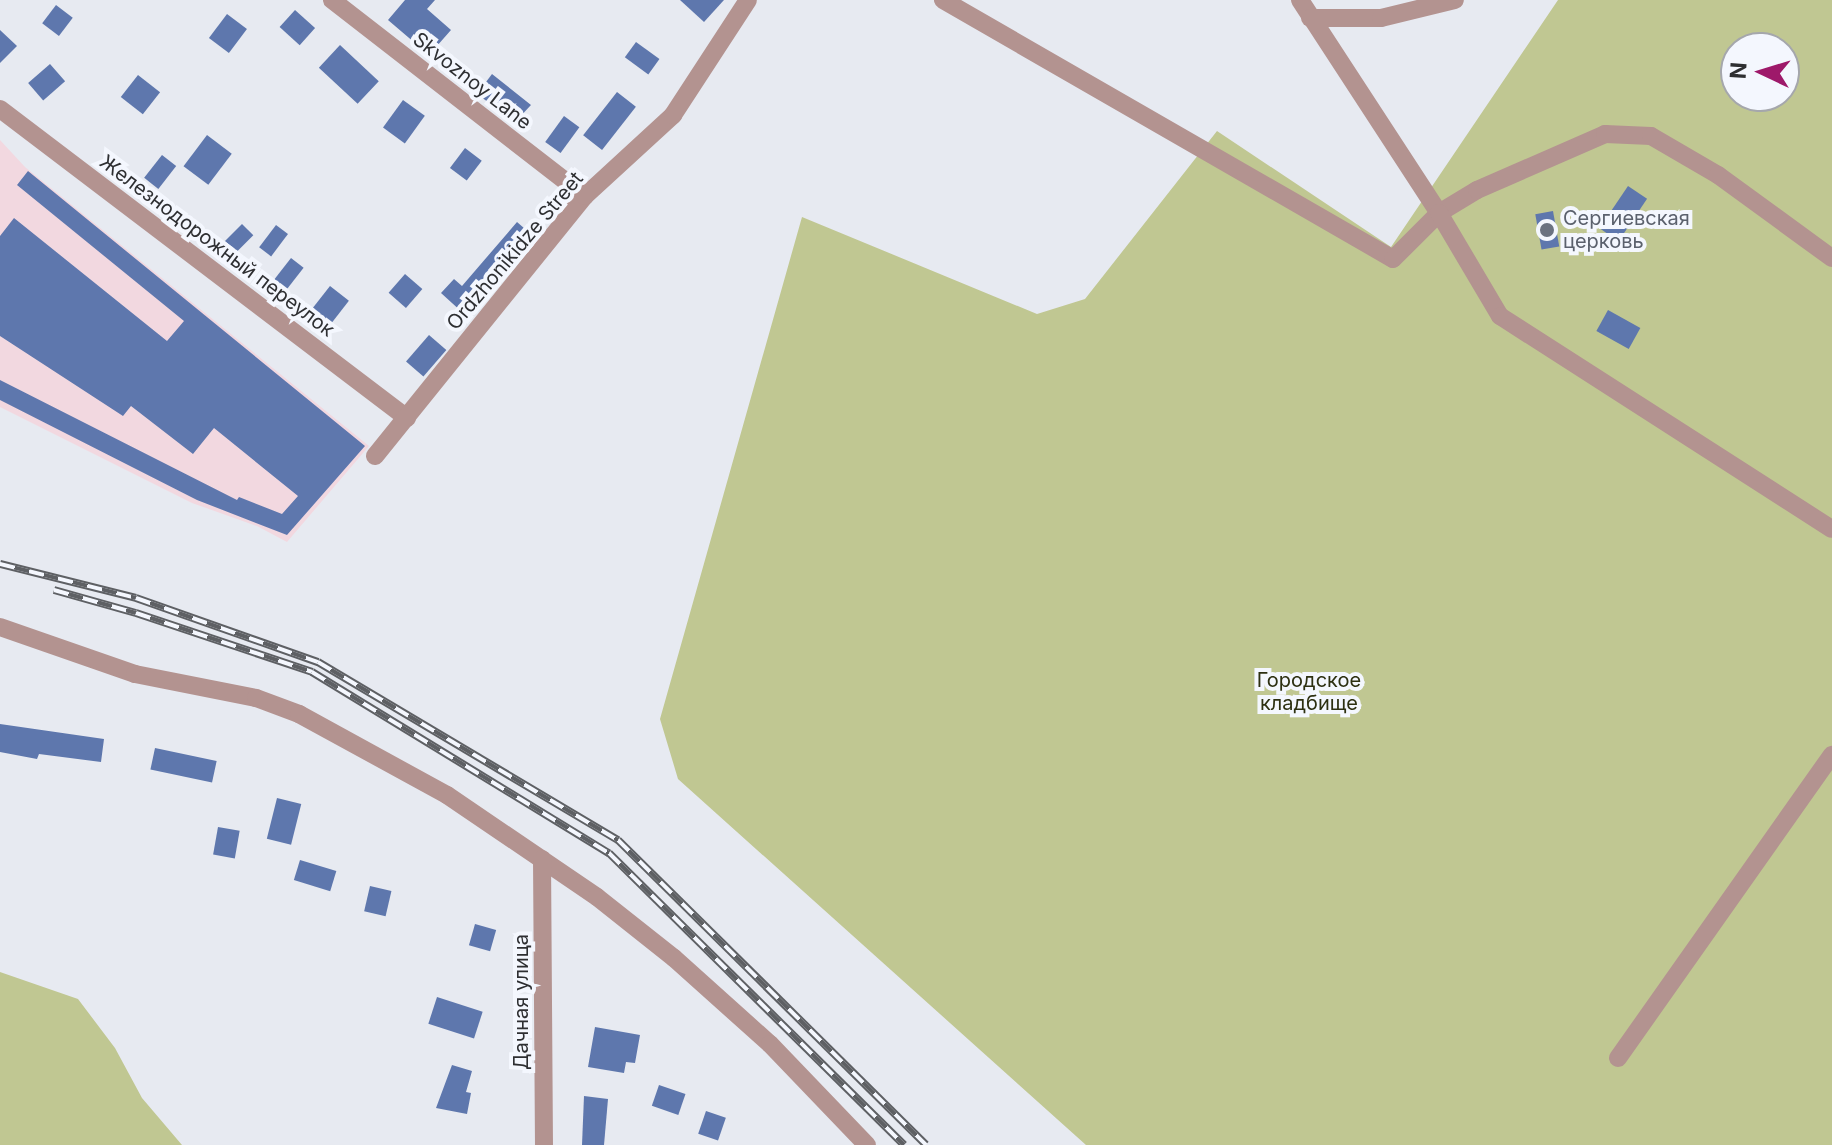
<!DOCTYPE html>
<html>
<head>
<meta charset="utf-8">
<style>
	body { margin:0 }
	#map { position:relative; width:1832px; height:1145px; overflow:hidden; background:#e7eaf1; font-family:Inter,sans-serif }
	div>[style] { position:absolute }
	.industrial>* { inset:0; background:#f2d8e0 }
	.green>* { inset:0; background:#c0c792 }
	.building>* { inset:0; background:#5e77ad; transform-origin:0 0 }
	.minor>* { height:18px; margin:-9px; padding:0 9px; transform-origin:9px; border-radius:9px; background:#b39390 }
	.rail>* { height:8px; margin-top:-4px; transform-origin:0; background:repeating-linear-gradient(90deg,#f4f7fe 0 15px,#5e6064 0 30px); box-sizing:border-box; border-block:2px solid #5e6064 }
	.dots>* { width:22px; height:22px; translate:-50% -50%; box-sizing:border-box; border:4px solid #f4f7fe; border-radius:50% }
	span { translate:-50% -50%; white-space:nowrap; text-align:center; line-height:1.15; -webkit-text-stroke:8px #f4f7fe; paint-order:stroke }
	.street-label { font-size:20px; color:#2e2f32 }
	.worship-label { font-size:20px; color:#5b616d }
	.left { translate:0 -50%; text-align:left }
	.park-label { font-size:20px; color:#2d3012 }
	.north { position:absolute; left:1720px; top:32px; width:80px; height:80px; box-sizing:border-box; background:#f4f7fe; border:2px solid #a5a7ac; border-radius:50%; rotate:274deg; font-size:22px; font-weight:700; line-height:32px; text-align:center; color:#2e2f32 }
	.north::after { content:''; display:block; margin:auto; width:28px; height:36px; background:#9e196a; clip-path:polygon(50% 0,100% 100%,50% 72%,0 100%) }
</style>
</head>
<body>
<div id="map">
	<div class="industrial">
		<i style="clip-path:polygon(0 140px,25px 167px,369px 446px,287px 542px,257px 526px,192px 503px,0 407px)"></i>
	</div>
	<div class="green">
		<i style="clip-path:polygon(evenodd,1558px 0,1832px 0,1832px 1145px,1086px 1145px,678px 779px,660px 719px,802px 217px,1037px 314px,1085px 299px,1217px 131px,1391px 247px,1558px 0,1736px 48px,1784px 48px,1784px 96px,1736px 96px,1736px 48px)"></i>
		<i style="clip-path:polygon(0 972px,78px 999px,115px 1048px,142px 1098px,182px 1145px,0 1145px)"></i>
	</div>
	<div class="building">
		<i style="clip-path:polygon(405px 0,435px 0,427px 9px,451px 30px,429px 55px,388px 20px)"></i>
		<i style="clip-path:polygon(680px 0,724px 0,704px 22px)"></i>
		<i style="left:56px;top:5px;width:21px;height:23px;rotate:37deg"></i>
		<i style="left:295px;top:10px;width:27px;height:23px;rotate:42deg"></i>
		<i style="left:227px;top:14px;width:25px;height:30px;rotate:37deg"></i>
		<i style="clip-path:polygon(0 30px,17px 46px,0 63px)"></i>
		<i style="left:636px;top:42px;width:29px;height:19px;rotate:36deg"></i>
		<i style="left:340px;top:45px;width:53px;height:31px;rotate:43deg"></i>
		<i style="left:50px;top:64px;width:23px;height:29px;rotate:49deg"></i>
		<i style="clip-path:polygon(492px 74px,531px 105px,516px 121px,495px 101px,492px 105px,477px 94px)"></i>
		<i style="left:138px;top:75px;width:28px;height:28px;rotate:38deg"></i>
		<i style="left:617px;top:92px;width:24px;height:55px;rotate:38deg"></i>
		<i style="left:403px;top:100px;width:27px;height:34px;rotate:36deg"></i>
		<i style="left:564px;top:116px;width:19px;height:32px;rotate:36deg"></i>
		<i style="left:207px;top:135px;width:31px;height:39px;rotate:37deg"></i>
		<i style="left:465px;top:148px;width:21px;height:25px;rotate:37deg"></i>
		<i style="left:162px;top:155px;width:18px;height:29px;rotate:38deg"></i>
		<i style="clip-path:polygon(28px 171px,365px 446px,287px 535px,197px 500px,0 400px,0 380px,237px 500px,239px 497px,282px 514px,298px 496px,214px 428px,193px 454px,131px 406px,123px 416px,0 336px,0 236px,14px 218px,167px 341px,184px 321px,17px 185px)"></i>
		<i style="left:1628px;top:186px;width:23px;height:51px;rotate:34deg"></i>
		<i style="left:1553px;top:211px;width:36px;height:18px;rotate:80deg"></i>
		<i style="clip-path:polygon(517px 222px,532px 235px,463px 313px,441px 293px,454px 279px,462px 286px)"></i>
		<i style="left:242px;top:224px;width:16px;height:24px;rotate:45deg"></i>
		<i style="left:276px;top:225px;width:15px;height:28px;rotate:37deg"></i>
		<i style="left:291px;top:258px;width:16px;height:31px;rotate:38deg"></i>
		<i style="left:405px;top:274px;width:23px;height:25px;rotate:41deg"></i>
		<i style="left:330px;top:286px;width:24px;height:36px;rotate:38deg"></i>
		<i style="left:1608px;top:310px;width:37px;height:24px;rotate:29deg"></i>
		<i style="left:429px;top:335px;width:23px;height:35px;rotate:41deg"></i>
		<i style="clip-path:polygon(0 724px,104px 739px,101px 762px,39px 754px,37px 759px,0 752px)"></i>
		<i style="left:155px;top:748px;width:63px;height:22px;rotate:12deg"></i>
		<i style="left:277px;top:798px;width:25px;height:42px;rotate:14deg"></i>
		<i style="left:218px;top:827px;width:22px;height:28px;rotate:10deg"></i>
		<i style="left:300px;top:860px;width:38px;height:21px;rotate:17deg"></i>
		<i style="left:370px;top:886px;width:22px;height:26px;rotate:13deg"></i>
		<i style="left:475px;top:924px;width:22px;height:22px;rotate:16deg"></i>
		<i style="left:437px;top:997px;width:48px;height:28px;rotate:18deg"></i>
		<i style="clip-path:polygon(595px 1027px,640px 1035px,635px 1063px,626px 1062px,624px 1073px,588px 1067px)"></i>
		<i style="clip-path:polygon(452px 1065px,472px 1071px,466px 1092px,471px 1093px,467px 1114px,436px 1108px)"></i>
		<i style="left:659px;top:1085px;width:28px;height:22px;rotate:19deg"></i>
		<i style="clip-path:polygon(584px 1096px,608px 1099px,604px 1145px,582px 1145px)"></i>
		<i style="left:706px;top:1111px;width:21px;height:24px;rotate:19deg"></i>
	</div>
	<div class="minor">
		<i style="left:332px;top:0;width:320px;rotate:37.8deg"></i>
		<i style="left:943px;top:0;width:519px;rotate:29.92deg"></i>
		<i style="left:1393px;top:259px;width:65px;rotate:-45deg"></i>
		<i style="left:1439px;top:213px;width:44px;rotate:-31.2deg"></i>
		<i style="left:1477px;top:190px;width:140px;rotate:-23.6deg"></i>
		<i style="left:1605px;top:134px;width:46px;rotate:2.5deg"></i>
		<i style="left:1651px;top:136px;width:78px;rotate:30.2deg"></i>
		<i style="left:1718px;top:175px;width:141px;rotate:36.1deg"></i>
		<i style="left:1300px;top:0;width:254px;rotate:56.9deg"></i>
		<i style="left:1439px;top:213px;width:120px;rotate:59.4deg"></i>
		<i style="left:1500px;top:316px;width:394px;rotate:32.7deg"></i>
		<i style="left:1310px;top:18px;width:71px"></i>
		<i style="left:1381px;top:18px;width:76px;rotate:-13.7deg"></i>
		<i style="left:0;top:109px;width:511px;rotate:37.21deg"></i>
		<i style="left:375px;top:456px;width:334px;rotate:-51.1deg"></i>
		<i style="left:585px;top:196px;width:120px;rotate:-42.6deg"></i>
		<i style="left:673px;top:115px;width:137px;rotate:-56.9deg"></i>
		<i style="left:0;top:627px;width:143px;rotate:19.2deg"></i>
		<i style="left:135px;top:674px;width:123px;rotate:11.2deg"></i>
		<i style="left:256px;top:698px;width:46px;rotate:20.4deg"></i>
		<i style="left:299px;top:714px;width:169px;rotate:28.7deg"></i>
		<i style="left:447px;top:795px;width:181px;rotate:34.2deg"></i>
		<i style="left:597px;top:897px;width:98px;rotate:38.4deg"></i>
		<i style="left:674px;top:958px;width:129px;rotate:41.9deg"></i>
		<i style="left:770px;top:1044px;width:140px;rotate:46.2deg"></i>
		<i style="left:542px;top:859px;width:286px;rotate:89.6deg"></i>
		<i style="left:1618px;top:1058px;width:371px;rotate:-54.8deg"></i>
	</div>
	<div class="rail">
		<i style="left:0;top:564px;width:140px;rotate:14deg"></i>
		<i style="left:136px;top:598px;width:193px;rotate:19.4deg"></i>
		<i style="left:318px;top:662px;width:349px;rotate:30.7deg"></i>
		<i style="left:618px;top:840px;width:433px;rotate:44.7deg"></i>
		<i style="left:54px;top:590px;width:85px;rotate:15.7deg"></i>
		<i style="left:136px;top:613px;width:186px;rotate:18.5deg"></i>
		<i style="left:312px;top:672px;width:348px;rotate:31.4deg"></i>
		<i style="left:609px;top:853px;width:415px;rotate:44.7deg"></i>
	</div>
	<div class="dots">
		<i style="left:1547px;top:230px;background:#6b7280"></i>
	</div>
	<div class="street-label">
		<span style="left:472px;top:81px;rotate:38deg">Skvoznoy Lane</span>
		<span style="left:217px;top:246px;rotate:37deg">Железнодорожный переулок</span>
		<span style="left:515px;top:251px;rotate:-50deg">Ordzhonikidze Street</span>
		<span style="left:521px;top:1002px;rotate:-90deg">Дачная улица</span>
	</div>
	<div class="worship-label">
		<span class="left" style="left:1563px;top:230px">Сергиевская<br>церковь</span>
	</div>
	<div class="park-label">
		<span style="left:1309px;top:692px">Городское<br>кладбище</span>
	</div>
	<div class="north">N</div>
</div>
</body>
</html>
